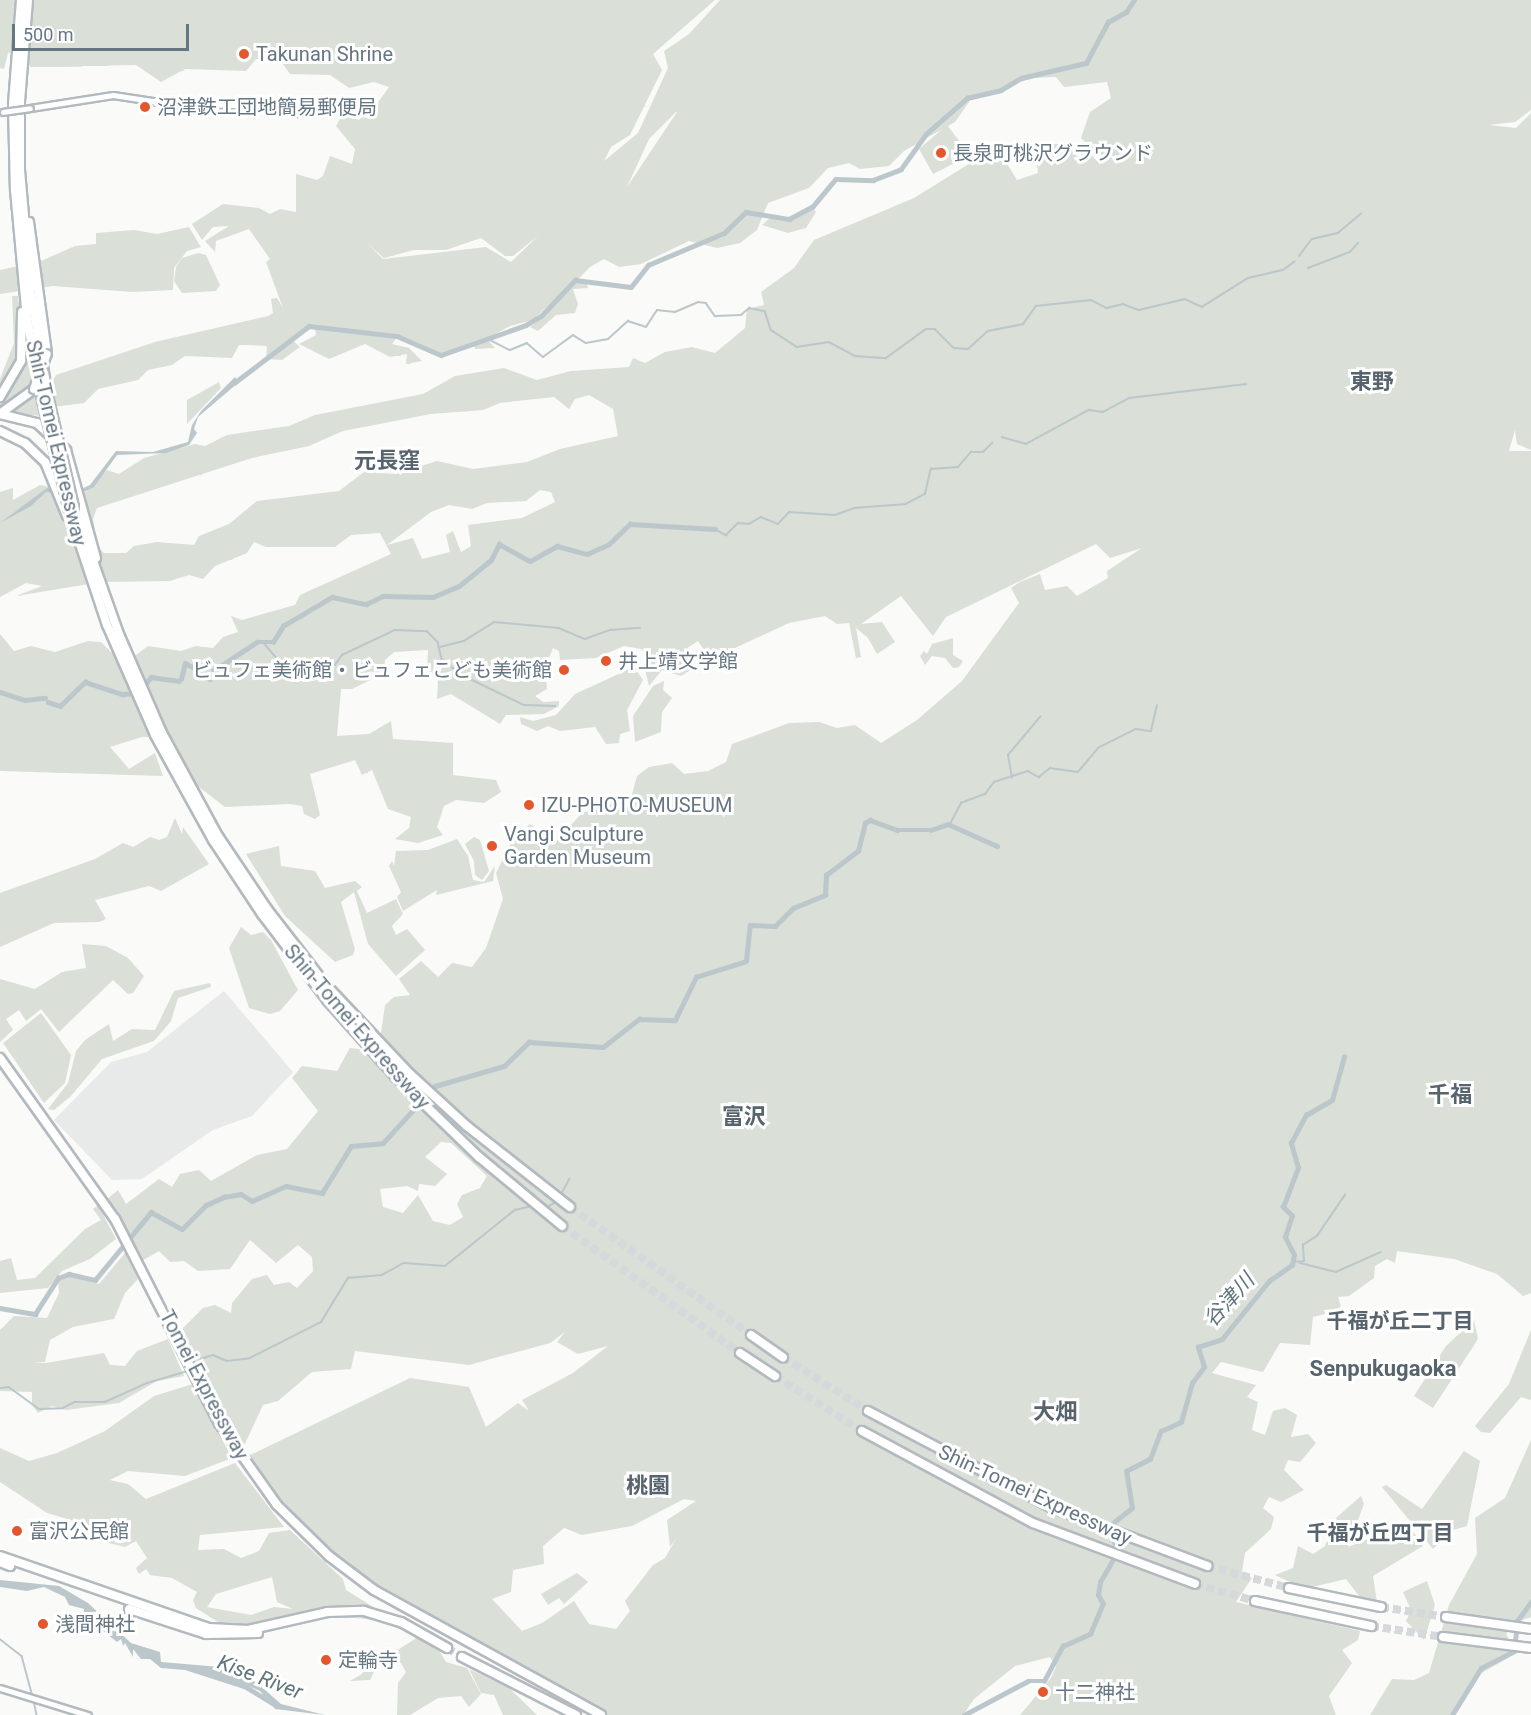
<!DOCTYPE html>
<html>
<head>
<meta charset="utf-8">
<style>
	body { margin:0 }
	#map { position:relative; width:1531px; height:1715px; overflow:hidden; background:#fafaf8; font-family:Roboto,"Noto Sans JP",sans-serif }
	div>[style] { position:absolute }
	.built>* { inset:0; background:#e8e9e9 }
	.green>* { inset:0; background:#dadfd7 }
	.water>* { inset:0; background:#bbc7cb }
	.stream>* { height:1.5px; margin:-0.75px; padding:0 0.75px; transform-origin:0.75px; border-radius:0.75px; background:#bbc7cb }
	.river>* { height:4.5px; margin:-2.25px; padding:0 2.25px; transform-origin:2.25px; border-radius:2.25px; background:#bbc7cb }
	.highway-tunnel>* { height:8px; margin-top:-4px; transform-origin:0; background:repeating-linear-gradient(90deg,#d5d9db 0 8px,transparent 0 12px) }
	.roads { filter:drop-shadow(2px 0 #b3babf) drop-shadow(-2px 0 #b3babf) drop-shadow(0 2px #b3babf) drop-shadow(0 -2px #b3babf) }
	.secondary>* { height:5px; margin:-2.5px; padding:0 2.5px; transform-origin:2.5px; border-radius:2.5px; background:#fff }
	.highway>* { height:8px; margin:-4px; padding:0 4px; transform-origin:4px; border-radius:4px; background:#fff }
	.bridges { filter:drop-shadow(2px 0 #b3babf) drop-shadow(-2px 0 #b3babf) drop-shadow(0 2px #b3babf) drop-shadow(0 -2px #b3babf) }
	.secondary-bridge>* { height:5px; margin:-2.5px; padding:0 2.5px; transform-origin:2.5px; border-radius:2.5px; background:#fff }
	.highway-bridge>* { height:8px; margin:-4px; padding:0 4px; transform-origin:4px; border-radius:4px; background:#fff }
	.dots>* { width:16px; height:16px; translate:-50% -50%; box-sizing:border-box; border:3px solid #fff; border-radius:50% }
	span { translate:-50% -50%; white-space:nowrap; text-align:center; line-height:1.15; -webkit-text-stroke:6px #fff; paint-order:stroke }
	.poi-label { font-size:20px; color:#657683 }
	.left { translate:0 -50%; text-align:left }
	.right { translate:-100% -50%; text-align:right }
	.street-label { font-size:20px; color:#657683 }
	.water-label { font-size:21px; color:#60757c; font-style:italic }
	.neighbourhood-label { font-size:21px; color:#57646e; font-weight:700 }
	.quarter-label { font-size:22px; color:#57646e; font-weight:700 }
	.scale { position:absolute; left:12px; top:24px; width:177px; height:27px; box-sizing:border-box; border:3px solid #657683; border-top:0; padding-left:8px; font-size:18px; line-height:21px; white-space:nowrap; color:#657683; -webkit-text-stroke:4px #fff; paint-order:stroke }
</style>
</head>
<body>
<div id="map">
	<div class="built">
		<i style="clip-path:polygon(224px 991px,293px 1072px,252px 1116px,213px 1130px,142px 1179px,112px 1180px,54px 1120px,111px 1062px,147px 1052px)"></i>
	</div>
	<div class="green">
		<i style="clip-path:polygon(0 0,17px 0,13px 52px,8px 53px,4px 69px,0 68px)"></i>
		<i style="clip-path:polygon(evenodd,32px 0,715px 0,653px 54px,662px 70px,630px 135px,611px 147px,604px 161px,638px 133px,668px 68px,664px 51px,689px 34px,720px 0,1531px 0,1531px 110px,1515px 122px,1489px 125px,1516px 128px,1531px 113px,1531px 450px,1517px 444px,1515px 430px,1509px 451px,1531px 451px,1531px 1293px,1523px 1296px,1497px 1274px,1454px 1259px,1397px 1251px,1395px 1263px,1387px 1259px,1375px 1266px,1374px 1278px,1349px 1296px,1338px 1297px,1341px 1306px,1336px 1311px,1313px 1317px,1310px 1345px,1280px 1343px,1263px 1372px,1221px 1362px,1212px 1373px,1256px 1385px,1247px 1397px,1258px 1402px,1252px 1430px,1265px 1435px,1273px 1411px,1285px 1408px,1297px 1415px,1291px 1437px,1308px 1434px,1316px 1443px,1300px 1462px,1288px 1460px,1284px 1470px,1304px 1490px,1281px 1502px,1269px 1497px,1263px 1508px,1274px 1517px,1271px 1529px,1245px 1553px,1242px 1572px,1252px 1578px,1236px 1602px,1360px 1631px,1358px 1640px,1342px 1650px,1352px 1663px,1329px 1696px,1336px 1715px,1020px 1715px,1051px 1678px,1056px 1667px,1050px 1657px,1015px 1666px,974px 1699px,963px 1715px,607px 1715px,367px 1582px,301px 1525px,246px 1457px,410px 1378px,469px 1387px,486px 1427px,518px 1403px,529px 1411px,522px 1400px,573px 1373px,608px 1346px,578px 1354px,557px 1342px,565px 1332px,550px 1343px,469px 1365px,355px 1351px,351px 1369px,312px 1372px,278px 1401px,263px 1405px,242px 1450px,215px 1409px,179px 1332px,203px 1308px,215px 1305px,231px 1313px,232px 1303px,252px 1279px,267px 1275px,274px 1285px,289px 1282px,297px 1288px,313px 1271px,312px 1257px,298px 1245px,276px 1263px,250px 1240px,230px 1269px,198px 1271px,184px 1261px,170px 1262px,159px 1251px,142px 1261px,105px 1201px,118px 1190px,126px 1204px,159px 1179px,172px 1187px,180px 1174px,199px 1170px,211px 1181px,257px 1155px,287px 1149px,318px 1111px,292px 1078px,302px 1066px,337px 1071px,350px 1048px,367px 1050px,381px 1033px,385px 1005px,394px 997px,410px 995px,399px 979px,421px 961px,438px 977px,452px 963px,472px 967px,486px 948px,503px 899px,496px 873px,513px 839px,530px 824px,539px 830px,533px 833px,536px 842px,553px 845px,582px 813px,631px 798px,637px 776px,649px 767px,672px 763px,684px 774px,708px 771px,726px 762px,732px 744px,789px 723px,819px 722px,837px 728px,855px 725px,881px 743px,917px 720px,962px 681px,1019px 603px,1011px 588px,1020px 582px,1040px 574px,1045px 590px,1067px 586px,1077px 596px,1108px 578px,1107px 571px,1142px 548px,1110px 558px,1096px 544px,946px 617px,933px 636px,901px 596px,861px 624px,882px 622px,895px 642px,877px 654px,868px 638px,856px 628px,861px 657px,856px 658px,849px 623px,837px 624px,825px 616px,789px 623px,718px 656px,707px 654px,698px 641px,687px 648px,692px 669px,681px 676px,662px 670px,649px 686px,645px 669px,653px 660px,641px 649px,624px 646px,596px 658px,560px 660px,559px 651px,553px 648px,545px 668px,547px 689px,535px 696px,543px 702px,559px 701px,559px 706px,544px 714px,506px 715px,500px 724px,451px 694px,437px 699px,438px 680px,427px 670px,428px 650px,394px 652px,385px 660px,384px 673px,352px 689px,341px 689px,337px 736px,369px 734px,391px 721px,393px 739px,453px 743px,453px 775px,496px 780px,501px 792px,484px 803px,456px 800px,444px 806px,437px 827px,443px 835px,418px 843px,395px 839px,409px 828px,411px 817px,388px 809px,372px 770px,362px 775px,355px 760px,310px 774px,320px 815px,315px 819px,304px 814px,302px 806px,290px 804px,225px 807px,191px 781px,170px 737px,142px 737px,110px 747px,129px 769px,155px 753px,163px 776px,0 771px,0 634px,14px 651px,31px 646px,55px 652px,88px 641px,101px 642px,115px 656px,136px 655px,148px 646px,181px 651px,196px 646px,213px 648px,223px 637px,238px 632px,231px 616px,242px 620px,295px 605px,300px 595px,391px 554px,380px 533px,351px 535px,335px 547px,266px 547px,254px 542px,247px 553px,215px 566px,203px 579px,189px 575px,170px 581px,101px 582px,16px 596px,42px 586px,26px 583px,0 597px,0 492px,13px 488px,13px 500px,40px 485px,83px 494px,107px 470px,119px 474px,144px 458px,195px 444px,205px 446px,227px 435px,289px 426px,315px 415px,423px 394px,455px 376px,504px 368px,537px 380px,571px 371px,629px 367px,633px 358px,645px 363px,665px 352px,692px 347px,715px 353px,745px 328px,747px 309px,764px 305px,761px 292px,794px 268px,814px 240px,914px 198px,993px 149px,998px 149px,1017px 180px,1038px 173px,1036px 151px,1042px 144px,1064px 144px,1079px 158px,1089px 146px,1081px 138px,1090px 112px,1111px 98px,1107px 82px,1064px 87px,1056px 77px,1033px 78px,972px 98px,955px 122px,904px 151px,889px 166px,860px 169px,849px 163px,828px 168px,809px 188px,768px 203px,757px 230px,740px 243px,717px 248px,689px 241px,641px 264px,619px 267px,604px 259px,590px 267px,576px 281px,587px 284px,588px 288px,573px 289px,578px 304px,575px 313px,556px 315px,538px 331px,530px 327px,544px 316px,574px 281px,533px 320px,510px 326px,479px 343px,489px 341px,495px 348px,476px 349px,472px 345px,441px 355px,398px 336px,392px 344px,409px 348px,422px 361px,406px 364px,407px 354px,390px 357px,365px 344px,329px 359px,299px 344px,316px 335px,315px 329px,308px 329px,291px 339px,300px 347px,282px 360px,266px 359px,267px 346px,248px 345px,239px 345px,232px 358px,185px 356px,172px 365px,148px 370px,138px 380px,98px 389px,84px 403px,53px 407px,50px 385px,56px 375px,155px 342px,268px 316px,273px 313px,271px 299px,277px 298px,283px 308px,266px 262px,270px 259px,249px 229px,216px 241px,215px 252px,205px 241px,229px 226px,213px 227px,202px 240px,192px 224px,223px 204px,259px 208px,270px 214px,280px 209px,296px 212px,296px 174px,317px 180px,323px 176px,330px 156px,352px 164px,355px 149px,336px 126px,341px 117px,372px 111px,389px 87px,374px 82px,349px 88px,330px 75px,290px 74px,280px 60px,256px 59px,246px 71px,185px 69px,161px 82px,136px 65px,30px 67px,26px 56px,32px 0,676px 112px,677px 112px,627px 187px,649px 139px,676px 112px,32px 0,539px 235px,511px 262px,486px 247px,383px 259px,368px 244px,384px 258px,414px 250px,446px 250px,481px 238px,505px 256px,513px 256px,539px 235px,32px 0,589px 395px,613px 409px,618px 436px,560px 449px,527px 462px,473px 469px,437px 461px,396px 474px,364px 472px,339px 491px,257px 501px,229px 524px,199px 536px,194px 545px,157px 542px,134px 546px,126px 553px,104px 553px,98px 547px,93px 519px,97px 508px,252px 458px,309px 446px,343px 431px,431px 414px,483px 410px,500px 403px,554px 397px,569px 409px,575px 399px,589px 395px,32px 0,540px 490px,551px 492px,555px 502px,522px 518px,468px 525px,471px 546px,461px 552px,453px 531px,446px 535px,450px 552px,422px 559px,413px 538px,387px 545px,431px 512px,449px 505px,472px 509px,487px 503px,526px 501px,540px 490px,32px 0,441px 1142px,451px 1143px,487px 1176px,480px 1188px,462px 1195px,457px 1204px,463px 1217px,450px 1225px,433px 1221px,418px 1195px,403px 1213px,383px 1207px,380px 1189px,407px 1186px,418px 1191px,419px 1184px,435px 1186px,447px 1174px,425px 1157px,441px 1142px,32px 0,684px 1499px,696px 1501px,667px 1520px,670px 1547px,677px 1537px,665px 1558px,653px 1565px,625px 1601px,630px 1611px,616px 1629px,589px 1624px,574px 1601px,542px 1623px,522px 1631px,492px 1599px,511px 1592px,513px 1570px,544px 1564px,543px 1546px,564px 1528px,582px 1535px,632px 1526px,684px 1499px)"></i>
		<i style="clip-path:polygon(947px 125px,960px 142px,956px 146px,961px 160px,933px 174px,919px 149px)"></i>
		<i style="clip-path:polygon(813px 208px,816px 212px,806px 228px,788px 233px,762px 225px,770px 218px,792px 221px)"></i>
		<i style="clip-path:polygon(189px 227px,201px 247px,187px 251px,174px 268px,173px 290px,132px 292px,53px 286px,0 294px,0 270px,41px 261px,75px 246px,96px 244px,96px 233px,134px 230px,157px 234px)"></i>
		<i style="clip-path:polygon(198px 253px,206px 255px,220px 285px,216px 291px,182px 293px,174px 281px,176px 267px,182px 258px)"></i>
		<i style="clip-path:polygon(12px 296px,18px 296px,23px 340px,21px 358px,0 395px,0 379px,14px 343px)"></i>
		<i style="clip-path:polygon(27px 348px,34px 383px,0 411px,0 397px,16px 380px)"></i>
		<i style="clip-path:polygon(219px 382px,221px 388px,187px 424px,187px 400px)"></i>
		<i style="clip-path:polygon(35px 392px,42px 416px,9px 413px,21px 405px)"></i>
		<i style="clip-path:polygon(953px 638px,953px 655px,963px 661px,959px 667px,953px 668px,945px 658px,932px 656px,925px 665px,920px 656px,924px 651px,927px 654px,932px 644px)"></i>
		<i style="clip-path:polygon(634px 667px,643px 680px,627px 710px,630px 731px,620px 734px,619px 743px,606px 744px,595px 727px,560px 731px,548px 726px,537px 731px,521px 724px,520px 717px,533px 721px,556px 715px,575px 694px)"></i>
		<i style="clip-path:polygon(664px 681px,663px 690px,672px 698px,662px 712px,661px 732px,635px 742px,633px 716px,653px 686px)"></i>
		<i style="clip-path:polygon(175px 818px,182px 834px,183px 827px,209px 864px,161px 891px,149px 886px,95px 900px,106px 919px,99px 922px,54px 923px,0 947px,0 893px,95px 859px,123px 843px,133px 847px,150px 837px,159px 840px,167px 837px)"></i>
		<i style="clip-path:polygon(474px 837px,480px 840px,489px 871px,482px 880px,475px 875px,474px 861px,465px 844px)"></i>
		<i style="clip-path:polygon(457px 839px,468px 856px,473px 880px,484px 882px,495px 866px,493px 881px,436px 895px,437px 890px,403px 911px,397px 897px,401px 892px,389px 866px,392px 861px,394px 866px,396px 851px,428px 850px)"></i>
		<i style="clip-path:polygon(279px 846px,281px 866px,315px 871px,325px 888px,355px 881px,362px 887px,357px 891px,367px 913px,396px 899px,403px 914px,392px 926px,396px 935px,407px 929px,425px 950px,396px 976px,368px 944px,354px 892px,341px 902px,355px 949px,353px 955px,335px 962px,285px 916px,246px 854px)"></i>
		<i style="clip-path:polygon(241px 927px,251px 935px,263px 932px,271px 940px,298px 990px,280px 1011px,270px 1014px,249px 1008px,229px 948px)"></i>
		<i style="clip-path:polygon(82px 944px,106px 946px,128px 958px,144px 976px,133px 993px,128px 994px,113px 980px,59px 1032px,41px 1009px,26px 1021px,19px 1010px,6px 1019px,13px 1030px,0 1042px,0 979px,35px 989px,62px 972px,86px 968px)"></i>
		<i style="clip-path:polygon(210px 983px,211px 987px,178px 998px,171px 1021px,154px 1041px,102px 1059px,71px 1096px,54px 1110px,48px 1109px,68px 1083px,76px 1051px,85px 1040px,109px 1024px,113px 1041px,132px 1029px,155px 1030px,174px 991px)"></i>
		<i style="clip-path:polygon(41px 1013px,71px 1055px,65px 1083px,44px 1103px,3px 1043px)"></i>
		<i style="clip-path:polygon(98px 1205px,116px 1239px,90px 1259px,62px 1271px,48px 1288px,0 1293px,0 1261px,11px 1258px,17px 1280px,35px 1278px,85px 1229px,101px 1220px,93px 1209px)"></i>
		<i style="clip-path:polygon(125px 1253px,138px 1279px,125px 1293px,114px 1319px,73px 1327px,50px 1340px,45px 1362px,32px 1362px,46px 1363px,104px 1353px,110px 1365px,125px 1366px,137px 1351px,168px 1339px,184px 1376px,157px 1381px,119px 1403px,66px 1410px,52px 1406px,38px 1413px,32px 1405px,32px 1392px,0 1391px,0 1330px,14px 1316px,47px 1318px,59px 1293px,58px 1281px,68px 1276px,99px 1284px)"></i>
		<i style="clip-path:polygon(1474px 1320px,1478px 1339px,1433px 1408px,1414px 1396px,1446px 1346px)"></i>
		<i style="clip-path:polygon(1531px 1330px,1531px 1400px,1521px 1397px,1490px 1433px,1481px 1432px,1475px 1426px,1509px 1384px)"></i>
		<i style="clip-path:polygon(evenodd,193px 1384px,232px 1458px,185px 1476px,128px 1471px,110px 1480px,128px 1484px,146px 1499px,235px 1463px,284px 1527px,200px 1535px,198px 1550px,224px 1549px,241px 1558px,259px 1551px,269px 1533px,290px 1530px,343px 1579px,346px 1590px,375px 1608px,379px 1620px,305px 1614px,264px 1625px,221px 1624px,196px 1608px,193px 1600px,197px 1592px,172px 1578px,150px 1575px,146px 1569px,139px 1574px,136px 1568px,147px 1558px,136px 1541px,125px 1547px,101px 1541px,91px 1526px,47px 1513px,0 1482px,0 1448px,29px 1461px,57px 1453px,105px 1431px,154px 1396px,193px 1384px,272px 1577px,277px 1602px,293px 1609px,274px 1607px,251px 1615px,207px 1607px,216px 1594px,272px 1577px)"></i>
		<i style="clip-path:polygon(1531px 1440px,1531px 1617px,1517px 1622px,1506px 1634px,1515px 1649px,1513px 1655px,1473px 1678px,1451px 1715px,1370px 1715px,1392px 1679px,1414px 1680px,1429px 1673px,1449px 1605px,1477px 1554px,1475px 1518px,1505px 1498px)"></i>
		<i style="clip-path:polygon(1464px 1451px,1480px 1461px,1467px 1526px,1450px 1531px,1433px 1549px,1382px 1487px,1386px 1485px,1422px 1509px)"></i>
		<i style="clip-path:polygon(1361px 1496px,1364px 1504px,1348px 1547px,1407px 1523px,1423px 1546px,1373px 1576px,1377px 1602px,1359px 1596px,1346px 1579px,1304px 1589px,1275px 1575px,1293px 1568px,1298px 1546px,1313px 1554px,1325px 1546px,1336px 1518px)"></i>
		<i style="clip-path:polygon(577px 1573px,588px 1582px,564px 1604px,559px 1598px,548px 1605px,541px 1594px)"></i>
		<i style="clip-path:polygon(1427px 1581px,1435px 1605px,1424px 1640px,1406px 1621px,1411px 1610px,1403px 1592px)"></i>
		<i style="clip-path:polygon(418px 1637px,440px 1652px,446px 1662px,467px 1668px,481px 1694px,469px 1707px,461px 1696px,438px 1698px,410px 1715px,397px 1715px,398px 1683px,406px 1672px,401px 1663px,380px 1660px,370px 1680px,350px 1681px,362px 1674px,373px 1655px,399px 1649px)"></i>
		<i style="clip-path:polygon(469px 1669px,509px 1688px,537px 1715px,503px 1715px,494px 1695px,481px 1693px)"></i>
	</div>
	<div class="water">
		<i style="clip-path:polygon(235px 377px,239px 382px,198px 417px,194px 429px,197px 433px,189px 445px,166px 453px,117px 455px,94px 487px,77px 495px,46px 492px,31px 506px,0 523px,47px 488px,77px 491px,90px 485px,116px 451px,153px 452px,188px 442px,192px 425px,201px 411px)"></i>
		<i style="clip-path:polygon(0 1580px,59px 1586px,88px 1603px,131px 1643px,160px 1652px,161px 1662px,220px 1667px,256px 1682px,281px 1704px,325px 1715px,275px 1709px,260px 1691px,243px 1684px,247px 1690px,185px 1670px,161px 1668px,150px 1659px,141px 1659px,133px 1649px,133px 1657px,125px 1643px,123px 1646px,121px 1639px,117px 1642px,84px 1616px,84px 1609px,69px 1605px,65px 1597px,44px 1587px,27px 1591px,0 1587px)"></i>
	</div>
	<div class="stream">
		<i style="left:1299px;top:256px;width:21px;rotate:-53deg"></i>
		<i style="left:1312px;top:239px;width:27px;rotate:-13deg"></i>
		<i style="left:1338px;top:233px;width:30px;rotate:-40deg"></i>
		<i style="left:1308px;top:268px;width:45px;rotate:-20.9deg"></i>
		<i style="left:1350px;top:252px;width:12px;rotate:-48deg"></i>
		<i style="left:490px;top:340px;width:22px;rotate:27deg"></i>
		<i style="left:510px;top:350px;width:18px;rotate:-22deg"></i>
		<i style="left:527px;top:343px;width:21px;rotate:41deg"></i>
		<i style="left:543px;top:357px;width:37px;rotate:-36deg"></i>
		<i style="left:573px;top:335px;width:15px;rotate:32deg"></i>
		<i style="left:586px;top:343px;width:22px;rotate:-10deg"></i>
		<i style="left:608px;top:339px;width:27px;rotate:-42deg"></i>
		<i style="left:628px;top:321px;width:19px;rotate:18deg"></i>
		<i style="left:646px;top:327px;width:20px;rotate:-57deg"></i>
		<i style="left:657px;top:310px;width:18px;rotate:6deg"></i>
		<i style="left:675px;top:312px;width:25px;rotate:-23deg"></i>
		<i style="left:698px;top:302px;width:8px;rotate:7deg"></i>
		<i style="left:706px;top:303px;width:16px;rotate:55deg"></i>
		<i style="left:715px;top:316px;width:26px;rotate:-2deg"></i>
		<i style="left:741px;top:315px;width:11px;rotate:-41deg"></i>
		<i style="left:749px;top:308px;width:16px;rotate:11deg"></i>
		<i style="left:765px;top:311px;width:20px;rotate:72deg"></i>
		<i style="left:771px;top:330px;width:31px;rotate:33deg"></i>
		<i style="left:797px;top:347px;width:32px;rotate:-9deg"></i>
		<i style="left:829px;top:342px;width:30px;rotate:28deg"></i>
		<i style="left:855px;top:356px;width:31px;rotate:4deg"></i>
		<i style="left:886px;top:358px;width:49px;rotate:-35.9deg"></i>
		<i style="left:926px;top:329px;width:9px"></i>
		<i style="left:935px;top:329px;width:27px;rotate:45deg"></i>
		<i style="left:954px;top:348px;width:14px;rotate:4deg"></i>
		<i style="left:968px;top:349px;width:27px;rotate:-42deg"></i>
		<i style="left:988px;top:331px;width:36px;rotate:-11deg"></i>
		<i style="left:1023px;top:324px;width:22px;rotate:-54deg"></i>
		<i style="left:1036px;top:306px;width:55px;rotate:-6.2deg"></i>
		<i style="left:1091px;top:300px;width:18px;rotate:27deg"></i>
		<i style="left:1107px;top:308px;width:16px;rotate:-14deg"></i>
		<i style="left:1123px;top:304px;width:17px;rotate:21deg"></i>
		<i style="left:1139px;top:310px;width:47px;rotate:-13.4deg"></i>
		<i style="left:1185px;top:299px;width:19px;rotate:25deg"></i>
		<i style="left:1202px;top:307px;width:54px;rotate:-32.2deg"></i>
		<i style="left:1248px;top:278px;width:36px;rotate:-13deg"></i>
		<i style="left:1283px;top:270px;width:14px;rotate:-36deg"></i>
		<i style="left:1002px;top:437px;width:25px;rotate:16deg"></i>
		<i style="left:1026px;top:444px;width:72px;rotate:-28.4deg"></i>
		<i style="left:1089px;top:410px;width:14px;rotate:8deg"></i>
		<i style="left:1103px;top:412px;width:30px;rotate:-28deg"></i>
		<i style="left:1129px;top:398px;width:118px;rotate:-6.8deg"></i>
		<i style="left:715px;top:529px;width:13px;rotate:29deg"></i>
		<i style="left:726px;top:535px;width:17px;rotate:-45deg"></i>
		<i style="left:738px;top:523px;width:11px;rotate:5deg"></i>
		<i style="left:749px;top:524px;width:14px;rotate:-30deg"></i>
		<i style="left:761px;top:517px;width:18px;rotate:22deg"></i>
		<i style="left:778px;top:524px;width:16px;rotate:-47deg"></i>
		<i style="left:789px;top:512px;width:46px;rotate:3.7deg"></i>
		<i style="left:835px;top:515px;width:20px;rotate:-20deg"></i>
		<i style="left:854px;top:508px;width:52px;rotate:-4.4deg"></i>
		<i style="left:906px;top:504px;width:21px;rotate:-28deg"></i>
		<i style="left:925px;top:494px;width:26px;rotate:-77deg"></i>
		<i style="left:931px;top:469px;width:27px;rotate:-4deg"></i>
		<i style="left:958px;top:467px;width:20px;rotate:-49deg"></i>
		<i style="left:971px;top:452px;width:12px"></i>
		<i style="left:983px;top:452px;width:13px;rotate:-45deg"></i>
		<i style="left:264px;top:643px;width:39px;rotate:50deg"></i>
		<i style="left:289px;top:673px;width:32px;rotate:-22deg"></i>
		<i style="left:319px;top:661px;width:16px;rotate:14deg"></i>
		<i style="left:335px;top:665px;width:12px;rotate:-55deg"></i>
		<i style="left:342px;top:655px;width:59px;rotate:-25.3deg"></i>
		<i style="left:395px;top:630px;width:32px;rotate:2deg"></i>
		<i style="left:427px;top:631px;width:16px;rotate:45deg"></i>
		<i style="left:438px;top:642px;width:17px;rotate:77deg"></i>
		<i style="left:442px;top:659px;width:23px;rotate:40deg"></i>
		<i style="left:460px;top:674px;width:71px;rotate:25.8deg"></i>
		<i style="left:524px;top:705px;width:31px;rotate:2deg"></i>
		<i style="left:440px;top:647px;width:25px;rotate:-14deg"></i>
		<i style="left:464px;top:641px;width:36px;rotate:-32deg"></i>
		<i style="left:494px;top:622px;width:65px;rotate:5.3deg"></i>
		<i style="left:559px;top:628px;width:28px;rotate:23deg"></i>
		<i style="left:585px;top:639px;width:27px;rotate:-20deg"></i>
		<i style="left:610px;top:630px;width:30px;rotate:-4deg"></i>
		<i style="left:1012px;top:778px;width:23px;rotate:-100deg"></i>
		<i style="left:1008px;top:755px;width:50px;rotate:-49.9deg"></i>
		<i style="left:950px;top:824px;width:24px;rotate:-62deg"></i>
		<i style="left:961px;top:803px;width:26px;rotate:-21deg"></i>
		<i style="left:985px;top:794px;width:15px;rotate:-53deg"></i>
		<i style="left:994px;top:782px;width:36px;rotate:-18deg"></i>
		<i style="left:1028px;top:771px;width:13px;rotate:29deg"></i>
		<i style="left:1039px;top:777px;width:14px;rotate:-39deg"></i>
		<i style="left:1050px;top:768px;width:28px;rotate:8deg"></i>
		<i style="left:1078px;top:772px;width:31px;rotate:-50deg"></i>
		<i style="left:1098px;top:748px;width:42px;rotate:-26.6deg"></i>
		<i style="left:1136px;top:729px;width:15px;rotate:8deg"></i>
		<i style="left:1151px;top:731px;width:26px;rotate:-77deg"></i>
		<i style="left:560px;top:1197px;width:20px;rotate:-63deg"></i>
		<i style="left:546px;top:1208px;width:13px;rotate:-32deg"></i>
		<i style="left:1293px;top:1262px;width:11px;rotate:-5deg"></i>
		<i style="left:1304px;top:1261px;width:16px;rotate:-94deg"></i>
		<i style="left:1303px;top:1245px;width:17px;rotate:-33deg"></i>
		<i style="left:1317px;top:1236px;width:50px;rotate:-55.7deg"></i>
		<i style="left:1300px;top:1263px;width:37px;rotate:14deg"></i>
		<i style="left:1336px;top:1272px;width:49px;rotate:-24deg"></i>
		<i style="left:195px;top:1368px;width:11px;rotate:-56deg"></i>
		<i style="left:201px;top:1359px;width:13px;rotate:-18deg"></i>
		<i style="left:213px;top:1355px;width:15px;rotate:23deg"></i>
		<i style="left:227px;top:1361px;width:23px;rotate:-7deg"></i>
		<i style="left:250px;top:1358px;width:80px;rotate:-26.9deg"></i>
		<i style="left:321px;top:1322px;width:52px;rotate:-58.5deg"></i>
		<i style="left:348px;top:1278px;width:34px;rotate:-5deg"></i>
		<i style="left:382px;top:1275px;width:25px;rotate:-29deg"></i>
		<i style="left:404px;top:1263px;width:41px;rotate:4.2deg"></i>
		<i style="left:445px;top:1266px;width:90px;rotate:-38.7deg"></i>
		<i style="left:515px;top:1210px;width:18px;rotate:-13deg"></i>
		<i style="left:0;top:1388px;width:9px;rotate:-6deg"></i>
		<i style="left:9px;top:1387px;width:37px;rotate:36deg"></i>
		<i style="left:39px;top:1409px;width:24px;rotate:-2deg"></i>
		<i style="left:63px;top:1408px;width:13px;rotate:-27deg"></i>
		<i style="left:75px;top:1402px;width:30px"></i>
		<i style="left:105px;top:1402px;width:46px;rotate:-24.3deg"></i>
		<i style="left:147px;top:1383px;width:43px;rotate:-16.3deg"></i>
		<i style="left:0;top:1639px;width:28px;rotate:38deg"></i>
		<i style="left:22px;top:1656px;width:42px;rotate:75deg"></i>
		<i style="left:34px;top:1701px;width:14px;rotate:78deg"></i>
	</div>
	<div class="river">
		<i style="left:234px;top:383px;width:94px;rotate:-37.2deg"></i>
		<i style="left:309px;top:326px;width:89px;rotate:6.5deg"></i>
		<i style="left:397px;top:336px;width:48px;rotate:23.4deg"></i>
		<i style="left:441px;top:355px;width:90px;rotate:-19.4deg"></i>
		<i style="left:526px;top:325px;width:17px;rotate:-31deg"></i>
		<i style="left:541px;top:316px;width:50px;rotate:-46.6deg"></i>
		<i style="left:575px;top:280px;width:56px;rotate:7.1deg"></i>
		<i style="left:631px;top:287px;width:28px;rotate:-52deg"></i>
		<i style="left:648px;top:265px;width:82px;rotate:-22.8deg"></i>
		<i style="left:724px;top:233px;width:30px;rotate:-44deg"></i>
		<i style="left:746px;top:212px;width:44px;rotate:9.2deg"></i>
		<i style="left:789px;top:219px;width:27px;rotate:-28deg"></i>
		<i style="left:813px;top:206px;width:35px;rotate:-50deg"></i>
		<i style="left:836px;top:179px;width:37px;rotate:2deg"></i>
		<i style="left:873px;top:180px;width:30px;rotate:-21deg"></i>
		<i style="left:901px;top:169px;width:43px;rotate:-54.5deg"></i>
		<i style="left:926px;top:134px;width:55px;rotate:-41.3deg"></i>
		<i style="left:967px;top:98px;width:35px;rotate:-13deg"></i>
		<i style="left:1001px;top:90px;width:23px;rotate:-31deg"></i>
		<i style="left:1021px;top:78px;width:67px;rotate:-13deg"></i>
		<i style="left:1086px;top:63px;width:47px;rotate:-61.8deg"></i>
		<i style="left:1108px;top:22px;width:21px;rotate:-29deg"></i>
		<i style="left:1126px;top:12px;width:14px;rotate:-56deg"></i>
		<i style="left:204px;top:677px;width:6px;rotate:18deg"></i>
		<i style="left:210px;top:679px;width:9px;rotate:-69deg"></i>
		<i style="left:213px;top:671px;width:53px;rotate:-33.4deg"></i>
		<i style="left:257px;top:642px;width:16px"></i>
		<i style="left:273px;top:642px;width:19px;rotate:-58deg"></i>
		<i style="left:283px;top:626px;width:57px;rotate:-30.6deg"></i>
		<i style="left:332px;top:597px;width:35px;rotate:12deg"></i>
		<i style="left:366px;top:604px;width:19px;rotate:-25deg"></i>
		<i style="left:383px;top:596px;width:50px;rotate:1.1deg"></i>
		<i style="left:433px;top:597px;width:28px;rotate:-23deg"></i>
		<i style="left:459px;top:586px;width:41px;rotate:-39.1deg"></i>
		<i style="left:491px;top:560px;width:18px;rotate:-63deg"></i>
		<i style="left:499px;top:544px;width:35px;rotate:29deg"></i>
		<i style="left:530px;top:561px;width:31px;rotate:-29deg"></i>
		<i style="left:557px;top:546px;width:31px;rotate:15deg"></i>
		<i style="left:587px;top:554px;width:24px;rotate:-24deg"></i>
		<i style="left:609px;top:544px;width:29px;rotate:-44deg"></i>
		<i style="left:630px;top:524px;width:85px;rotate:3.4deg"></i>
		<i style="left:181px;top:679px;width:16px;rotate:-76deg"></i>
		<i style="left:185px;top:663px;width:15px;rotate:28deg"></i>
		<i style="left:143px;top:687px;width:13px;rotate:-51deg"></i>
		<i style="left:151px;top:677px;width:28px;rotate:8deg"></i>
		<i style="left:0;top:692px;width:26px;rotate:18deg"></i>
		<i style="left:25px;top:700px;width:20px;rotate:-6deg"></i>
		<i style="left:48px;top:702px;width:13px;rotate:18deg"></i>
		<i style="left:60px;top:706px;width:35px;rotate:-44deg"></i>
		<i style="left:85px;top:682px;width:40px;rotate:18deg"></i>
		<i style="left:123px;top:694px;width:15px;rotate:-4deg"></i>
		<i style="left:0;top:1308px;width:36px;rotate:10deg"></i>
		<i style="left:35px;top:1314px;width:43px;rotate:-57.4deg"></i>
		<i style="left:58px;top:1278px;width:12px;rotate:-20deg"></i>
		<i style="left:69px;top:1274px;width:27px;rotate:13deg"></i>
		<i style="left:95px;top:1280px;width:88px;rotate:-50.5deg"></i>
		<i style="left:151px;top:1212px;width:35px;rotate:29deg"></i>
		<i style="left:182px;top:1229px;width:34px;rotate:-45deg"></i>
		<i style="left:206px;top:1205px;width:20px;rotate:-24deg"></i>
		<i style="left:224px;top:1197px;width:17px;rotate:-10deg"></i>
		<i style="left:241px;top:1194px;width:13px;rotate:32deg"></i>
		<i style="left:252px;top:1201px;width:37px;rotate:-24deg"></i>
		<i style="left:286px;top:1186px;width:37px;rotate:11deg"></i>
		<i style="left:322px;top:1193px;width:55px;rotate:-58.3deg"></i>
		<i style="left:351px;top:1146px;width:32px;rotate:-5deg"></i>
		<i style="left:383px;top:1143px;width:77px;rotate:-47.6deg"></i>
		<i style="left:435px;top:1086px;width:72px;rotate:-16.2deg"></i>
		<i style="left:504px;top:1066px;width:35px;rotate:-44deg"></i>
		<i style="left:529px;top:1042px;width:74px;rotate:3.9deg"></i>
		<i style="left:603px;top:1047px;width:46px;rotate:-37.9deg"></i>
		<i style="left:639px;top:1019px;width:36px;rotate:2deg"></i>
		<i style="left:675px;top:1020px;width:48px;rotate:-64deg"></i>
		<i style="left:696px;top:977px;width:52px;rotate:-17.7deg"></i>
		<i style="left:746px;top:961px;width:36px;rotate:-84deg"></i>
		<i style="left:750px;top:925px;width:25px;rotate:2deg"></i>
		<i style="left:775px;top:926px;width:25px;rotate:-45deg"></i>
		<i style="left:793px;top:908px;width:35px;rotate:-22deg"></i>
		<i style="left:825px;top:895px;width:20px;rotate:-87deg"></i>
		<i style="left:826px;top:875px;width:40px;rotate:-37deg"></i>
		<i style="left:858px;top:851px;width:29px;rotate:-76deg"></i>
		<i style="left:865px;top:823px;width:6px;rotate:-31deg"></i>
		<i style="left:870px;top:820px;width:29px;rotate:20deg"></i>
		<i style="left:897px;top:830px;width:34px"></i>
		<i style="left:931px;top:830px;width:18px;rotate:-19deg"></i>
		<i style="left:948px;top:824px;width:54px;rotate:24.2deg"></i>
		<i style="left:238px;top:1682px;width:42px;rotate:31.4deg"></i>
		<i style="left:964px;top:1715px;width:72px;rotate:-28deg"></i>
		<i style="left:1028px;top:1681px;width:16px"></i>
		<i style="left:1044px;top:1681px;width:40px;rotate:-62deg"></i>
		<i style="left:1063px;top:1646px;width:30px;rotate:-24deg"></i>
		<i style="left:1090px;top:1634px;width:33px;rotate:-67deg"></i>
		<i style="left:1103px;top:1604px;width:10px;rotate:-119deg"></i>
		<i style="left:1098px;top:1595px;width:13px;rotate:-81deg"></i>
		<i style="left:1100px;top:1582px;width:34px;rotate:-60deg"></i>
		<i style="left:1117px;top:1552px;width:27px;rotate:-107deg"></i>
		<i style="left:1109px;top:1526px;width:29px;rotate:-38deg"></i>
		<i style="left:1132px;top:1508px;width:37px;rotate:-99deg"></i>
		<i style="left:1126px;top:1471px;width:27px;rotate:-27deg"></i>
		<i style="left:1150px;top:1459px;width:30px;rotate:-69deg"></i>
		<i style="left:1161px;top:1431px;width:22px;rotate:-24deg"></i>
		<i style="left:1181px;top:1422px;width:41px;rotate:-74.2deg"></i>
		<i style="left:1192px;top:1383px;width:20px;rotate:-53deg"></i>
		<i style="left:1204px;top:1367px;width:21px;rotate:-107deg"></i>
		<i style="left:1198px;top:1347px;width:25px;rotate:-18deg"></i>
		<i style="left:1222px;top:1339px;width:75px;rotate:-51deg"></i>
		<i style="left:1269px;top:1281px;width:28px;rotate:-35deg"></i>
		<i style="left:1292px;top:1265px;width:10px;rotate:-79deg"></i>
		<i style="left:1294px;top:1255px;width:20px;rotate:-117deg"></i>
		<i style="left:1285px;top:1237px;width:22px;rotate:-72deg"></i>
		<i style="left:1292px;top:1216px;width:13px;rotate:-135deg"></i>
		<i style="left:1283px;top:1207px;width:42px;rotate:-69deg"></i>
		<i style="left:1298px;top:1168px;width:26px;rotate:-106deg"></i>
		<i style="left:1291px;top:1143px;width:32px;rotate:-62deg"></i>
		<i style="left:1306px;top:1115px;width:30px;rotate:-30deg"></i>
		<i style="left:1332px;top:1100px;width:45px;rotate:-74.4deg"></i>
		<i style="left:1452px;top:1715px;width:55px;rotate:-58.3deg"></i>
		<i style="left:1481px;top:1668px;width:37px;rotate:-27deg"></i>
		<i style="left:1514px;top:1651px;width:30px;rotate:-84deg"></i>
		<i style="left:1517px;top:1621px;width:24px;rotate:-54deg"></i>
	</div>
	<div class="highway-tunnel">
		<i style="left:570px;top:1207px;width:222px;rotate:35.3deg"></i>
		<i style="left:562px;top:1226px;width:219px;rotate:35.5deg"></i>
		<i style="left:783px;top:1357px;width:101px;rotate:32.4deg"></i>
		<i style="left:775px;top:1376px;width:103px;rotate:32.3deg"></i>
		<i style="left:1207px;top:1566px;width:85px;rotate:15deg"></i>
		<i style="left:1195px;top:1584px;width:62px;rotate:15.8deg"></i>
		<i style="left:1381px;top:1607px;width:66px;rotate:8.7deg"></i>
		<i style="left:1371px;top:1626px;width:73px;rotate:8.7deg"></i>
		<i style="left:447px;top:1648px;width:17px;rotate:31deg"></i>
	</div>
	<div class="roads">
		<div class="secondary">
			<i style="left:30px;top:108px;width:84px;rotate:-8.9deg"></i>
			<i style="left:113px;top:95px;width:53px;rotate:8.7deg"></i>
			<i style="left:165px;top:103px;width:100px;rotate:1.7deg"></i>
			<i style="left:265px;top:106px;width:35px;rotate:12deg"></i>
			<i style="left:0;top:1688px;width:92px;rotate:17.1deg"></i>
		</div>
		<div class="highway">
			<i style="left:21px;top:0;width:105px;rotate:94.4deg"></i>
			<i style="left:13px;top:105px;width:85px;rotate:88.7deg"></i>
			<i style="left:15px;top:190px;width:130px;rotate:84.7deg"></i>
			<i style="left:27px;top:319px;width:82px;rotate:79.5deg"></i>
			<i style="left:28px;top:0;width:101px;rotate:94.5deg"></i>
			<i style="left:20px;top:101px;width:69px;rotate:90deg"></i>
			<i style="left:20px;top:170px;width:125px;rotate:85deg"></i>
			<i style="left:31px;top:295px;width:102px;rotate:80.4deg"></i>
			<i style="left:29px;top:222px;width:133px;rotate:82.2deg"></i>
			<i style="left:0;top:397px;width:42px;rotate:-59.7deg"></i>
			<i style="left:21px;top:361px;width:49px;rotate:-88.8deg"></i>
			<i style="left:1px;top:413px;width:41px;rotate:-36deg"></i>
			<i style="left:0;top:414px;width:38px;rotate:14deg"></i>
			<i style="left:37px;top:423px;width:40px;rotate:43deg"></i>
			<i style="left:66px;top:450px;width:112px;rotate:74.5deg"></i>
			<i style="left:0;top:431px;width:28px;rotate:26deg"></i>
			<i style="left:25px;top:443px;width:28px;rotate:44deg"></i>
			<i style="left:45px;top:462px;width:58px;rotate:67.8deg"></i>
			<i style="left:74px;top:507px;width:135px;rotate:70.5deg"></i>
			<i style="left:119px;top:634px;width:108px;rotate:66.5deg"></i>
			<i style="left:162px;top:733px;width:117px;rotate:61.5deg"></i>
			<i style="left:218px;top:836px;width:88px;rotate:56.1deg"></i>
			<i style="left:267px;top:909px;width:96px;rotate:52.2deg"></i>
			<i style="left:326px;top:985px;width:122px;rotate:46.7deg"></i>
			<i style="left:410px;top:1074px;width:77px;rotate:42.4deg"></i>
			<i style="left:467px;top:1126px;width:131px;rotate:38.2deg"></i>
			<i style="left:69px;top:511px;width:120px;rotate:71.6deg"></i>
			<i style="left:107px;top:625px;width:120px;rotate:66.4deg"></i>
			<i style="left:155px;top:735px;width:120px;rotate:61.1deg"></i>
			<i style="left:213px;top:840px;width:89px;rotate:56.5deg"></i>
			<i style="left:262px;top:914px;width:109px;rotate:52.8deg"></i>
			<i style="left:328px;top:1001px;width:101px;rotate:48.2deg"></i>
			<i style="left:395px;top:1076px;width:117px;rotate:44deg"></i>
			<i style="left:479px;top:1157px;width:108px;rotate:39.7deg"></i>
			<i style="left:0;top:1058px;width:198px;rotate:54.5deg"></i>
			<i style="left:115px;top:1219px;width:229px;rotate:63deg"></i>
			<i style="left:219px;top:1423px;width:100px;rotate:54.7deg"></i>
			<i style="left:277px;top:1505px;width:73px;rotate:44.4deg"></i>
			<i style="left:329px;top:1556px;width:56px;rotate:37.1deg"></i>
			<i style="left:374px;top:1590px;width:259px;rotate:28.8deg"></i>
			<i style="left:751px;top:1335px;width:39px;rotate:35deg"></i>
			<i style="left:740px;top:1353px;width:42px;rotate:33.3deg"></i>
			<i style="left:868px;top:1411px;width:209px;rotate:27.7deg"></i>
			<i style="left:1053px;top:1508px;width:165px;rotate:20.6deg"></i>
			<i style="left:862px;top:1431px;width:194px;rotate:28.3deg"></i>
			<i style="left:1033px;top:1523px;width:173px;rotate:20.6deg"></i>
			<i style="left:0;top:1556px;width:221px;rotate:19deg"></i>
			<i style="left:209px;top:1628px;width:39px;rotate:3deg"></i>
			<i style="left:248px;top:1630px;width:81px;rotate:-12.8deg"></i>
			<i style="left:327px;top:1612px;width:37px;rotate:-2deg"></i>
			<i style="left:364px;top:1611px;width:39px;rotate:17deg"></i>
			<i style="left:401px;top:1622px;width:53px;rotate:29.5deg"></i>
			<i style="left:0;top:1562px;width:11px;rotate:22deg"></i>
			<i style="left:1289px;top:1588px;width:94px;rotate:11.7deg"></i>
			<i style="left:1255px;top:1601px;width:119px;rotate:12.2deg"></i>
			<i style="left:129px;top:1609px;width:81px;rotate:18deg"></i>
			<i style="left:206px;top:1634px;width:52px;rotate:-1.1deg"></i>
			<i style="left:1446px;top:1617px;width:86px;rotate:8deg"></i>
			<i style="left:1443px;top:1637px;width:89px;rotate:7.1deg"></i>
			<i style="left:462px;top:1657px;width:128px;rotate:27deg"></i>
		</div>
	</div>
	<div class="bridges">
		<div class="secondary-bridge">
			<i style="left:3px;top:112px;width:27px;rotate:-8deg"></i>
		</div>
		<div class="highway-bridge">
			<i style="left:34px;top:389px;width:37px;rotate:-70deg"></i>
			<i style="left:48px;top:396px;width:114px;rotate:76.8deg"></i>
			<i style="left:42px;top:400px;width:114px;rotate:76.3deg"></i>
		</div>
	</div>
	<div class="dots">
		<i style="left:244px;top:54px;background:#e4572e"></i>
		<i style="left:145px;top:107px;background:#e4572e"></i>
		<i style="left:941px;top:153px;background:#e4572e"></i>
		<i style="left:606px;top:661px;background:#e4572e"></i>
		<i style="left:564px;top:670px;background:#e4572e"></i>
		<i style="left:529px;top:805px;background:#e4572e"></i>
		<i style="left:492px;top:846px;background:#e4572e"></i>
		<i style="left:17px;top:1531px;background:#e4572e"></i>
		<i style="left:43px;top:1624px;background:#e4572e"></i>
		<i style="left:326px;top:1660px;background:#e4572e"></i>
		<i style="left:1043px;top:1692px;background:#e4572e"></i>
	</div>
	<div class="poi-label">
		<span class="left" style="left:256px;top:54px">Takunan Shrine</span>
		<span class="left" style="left:157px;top:107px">沼津鉄工団地簡易郵便局</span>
		<span class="left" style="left:953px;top:153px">長泉町桃沢グラウンド</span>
		<span class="left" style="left:618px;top:661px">井上靖文学館</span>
		<span class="right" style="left:552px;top:670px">ビュフェ美術館・ビュフェこども美術館</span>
		<span class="left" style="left:541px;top:805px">IZU-PHOTO-MUSEUM</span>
		<span class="left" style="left:504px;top:846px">Vangi Sculpture<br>Garden Museum</span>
		<span class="left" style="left:29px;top:1531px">富沢公民館</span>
		<span class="left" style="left:55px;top:1624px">浅間神社</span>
		<span class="left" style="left:338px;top:1660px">定輪寺</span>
		<span class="left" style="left:1055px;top:1692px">十二神社</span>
	</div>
	<div class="street-label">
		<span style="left:56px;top:443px;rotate:77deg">Shin-Tomei Expressway</span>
		<span style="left:357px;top:1027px;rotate:49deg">Shin-Tomei Expressway</span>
		<span style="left:204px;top:1385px;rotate:62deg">Tomei Expressway</span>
		<span style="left:1035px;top:1495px;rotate:25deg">Shin-Tomei Expressway</span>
	</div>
	<div class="water-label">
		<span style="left:1229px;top:1300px;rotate:-48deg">谷津川</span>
		<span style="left:260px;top:1677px;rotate:21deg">Kise River</span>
	</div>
	<div class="neighbourhood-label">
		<span style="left:1400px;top:1321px">千福が丘二丁目</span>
		<span style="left:1380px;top:1533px">千福が丘四丁目</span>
	</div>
	<div class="quarter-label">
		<span style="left:1372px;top:382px">東野</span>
		<span style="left:387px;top:461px">元長窪</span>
		<span style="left:1450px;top:1095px">千福</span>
		<span style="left:744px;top:1117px">富沢</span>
		<span style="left:1383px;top:1369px">Senpukugaoka</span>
		<span style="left:1055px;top:1412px">大畑</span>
		<span style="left:648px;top:1486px">桃園</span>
	</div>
	<div class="scale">500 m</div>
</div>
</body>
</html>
